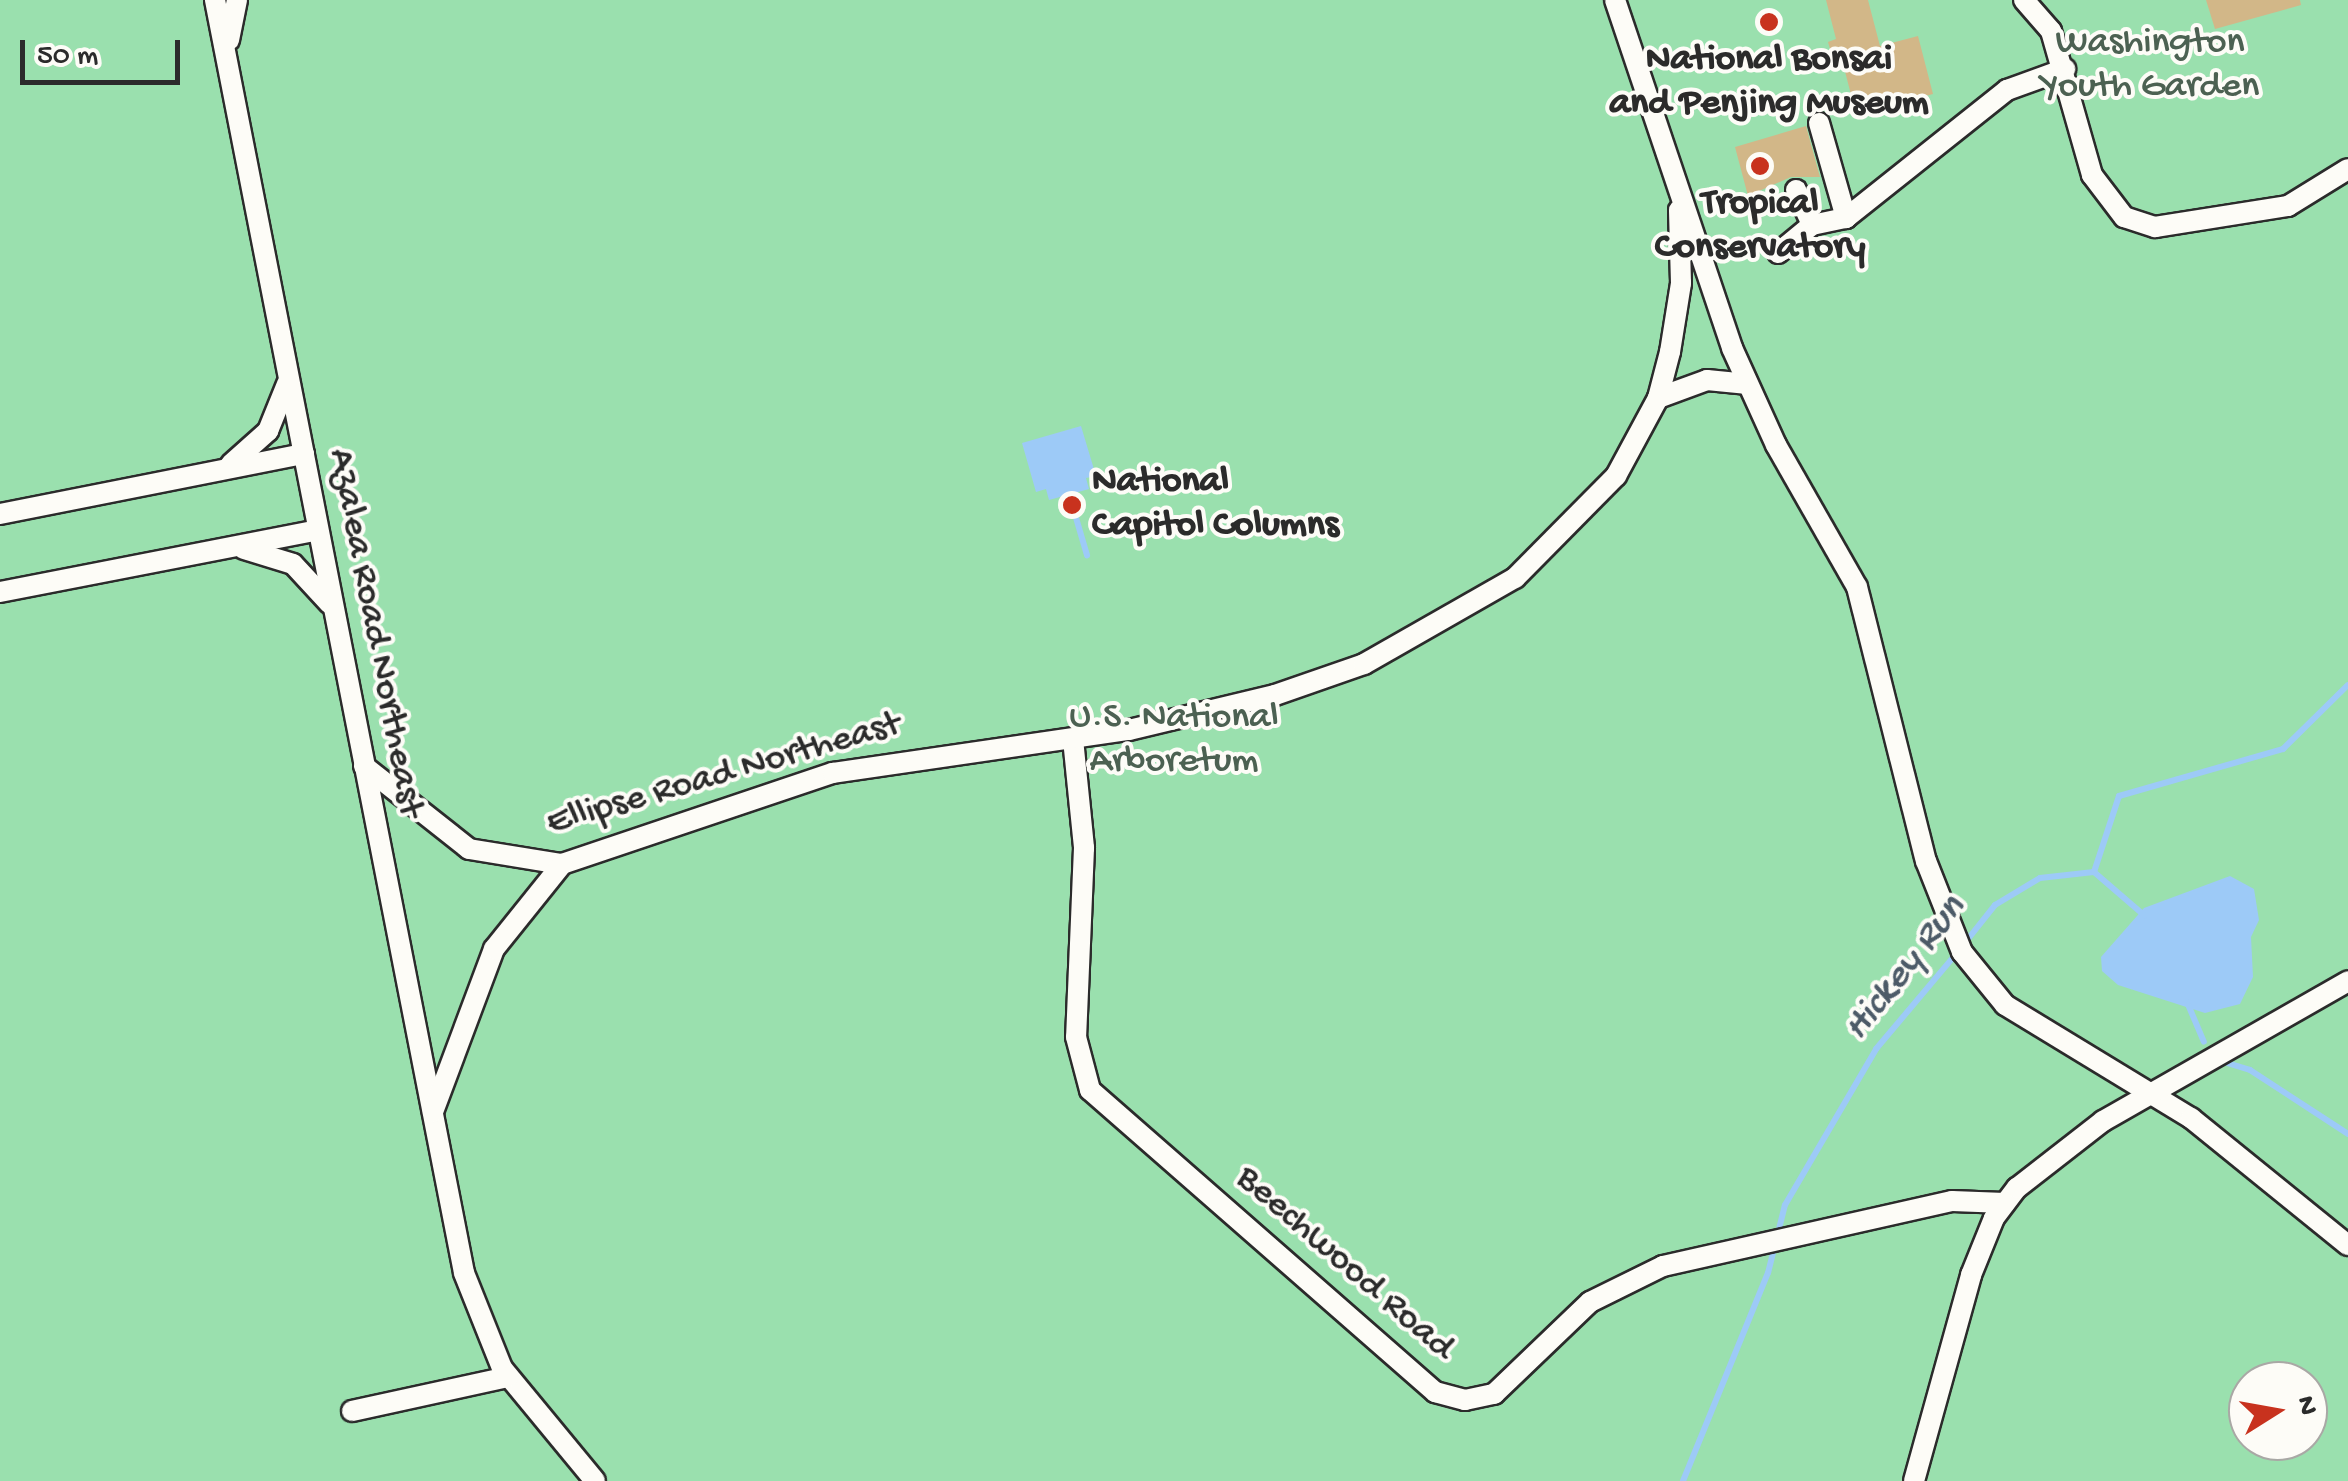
<!DOCTYPE html>
<html>
<head>
<meta charset="utf-8">
<style>
	body { margin:0 }
	#map { position:relative; width:2348px; height:1481px; overflow:hidden; background:#fdfcf7; font-family:"Gochi Hand",sans-serif }
	div>[style] { position:absolute }
	.green>* { inset:0; background:#9ae0ae }
	.water>* { inset:0; background:#9dcaf7 }
	.stream>* { height:6px; margin:-3px; padding:0 3px; transform-origin:3px; border-radius:3px; background:#9dcaf7 }
	.building>* { inset:0; background:#d2b788 }
	.roads { filter:drop-shadow(2px 0 #2b2b2b) drop-shadow(-2px 0 #2b2b2b) drop-shadow(0 2px #2b2b2b) drop-shadow(0 -2px #2b2b2b) }
	.minor>* { height:20px; margin:-10px; padding:0 10px; transform-origin:10px; border-radius:10px; background:#fdfcf7 }
	.dots>* { width:28px; height:28px; translate:-50% -50%; box-sizing:border-box; border:5px solid #fdfcf7; border-radius:50% }
	span { translate:-50% -50%; white-space:nowrap; text-align:center; line-height:1.15; -webkit-text-stroke:8px #fdfcf7; paint-order:stroke }
	.park-label { font-size:38px; color:#4c6152 }
	.poi-label { font-size:38px; color:#2b2b2b; font-weight:700 }
	.left { translate:0 -50%; text-align:left }
	.street-label { font-size:38px; color:#2b2b2b }
	.water-label { font-size:40px; color:#4d5b68; font-style:italic }
	.north { position:absolute; left:2228px; top:1361px; width:100px; height:100px; box-sizing:border-box; background:#fdfcf7; border:2px solid #a9a8a5; border-radius:50%; rotate:79deg; font-size:28px; font-weight:700; line-height:40px; text-align:center; color:#2b2b2b }
	.north::after { content:''; display:block; margin:auto; width:35px; height:45px; background:#c8321e; clip-path:polygon(50% 0,100% 100%,50% 72%,0 100%) }
	.scale { position:absolute; left:20px; top:40px; width:160px; height:45px; box-sizing:border-box; border:5px solid #2b2b2b; border-top:0; padding-left:12px; font-size:30px; line-height:35px; white-space:nowrap; color:#2b2b2b; -webkit-text-stroke:8px #fdfcf7; paint-order:stroke }
</style>
</head>
<body>
<div id="map">
	<div class="green">
		<i style="clip-path:polygon(evenodd,0 0,2348px 0,2348px 1481px,0 1481px,0 0,2248px 1381px,2308px 1381px,2308px 1441px,2248px 1441px,2248px 1381px)"></i>
	</div>
	<div class="water">
		<i style="clip-path:polygon(1081px 426px,1096px 476px,1086px 478px,1089px 489px,1049px 500px,1046px 489px,1036px 492px,1022px 443px)"></i>
		<i style="clip-path:polygon(2230px 876px,2254px 889px,2259px 920px,2251px 937px,2253px 977px,2240px 1004px,2205px 1013px,2118px 985px,2102px 971px,2101px 957px,2144px 908px)"></i>
	</div>
	<div class="stream">
		<i style="left:1069px;top:494px;width:64px;rotate:73.6deg"></i>
		<i style="left:2094px;top:872px;width:67px;rotate:40.8deg"></i>
		<i style="left:1964px;top:944px;width:50px;rotate:-51.5deg"></i>
		<i style="left:1995px;top:905px;width:52px;rotate:-31deg"></i>
		<i style="left:2040px;top:878px;width:54px;rotate:-6.3deg"></i>
		<i style="left:2094px;top:872px;width:80px;rotate:-71.8deg"></i>
		<i style="left:2119px;top:796px;width:171px;rotate:-16deg"></i>
		<i style="left:2283px;top:749px;width:91px;rotate:-44.6deg"></i>
		<i style="left:2187px;top:1002px;width:43px;rotate:67deg"></i>
		<i style="left:2224px;top:1062px;width:27px;rotate:17deg"></i>
		<i style="left:2250px;top:1070px;width:117px;rotate:33.1deg"></i>
		<i style="left:1683px;top:1481px;width:225px;rotate:-67.8deg"></i>
		<i style="left:1768px;top:1273px;width:70px;rotate:-76deg"></i>
		<i style="left:1785px;top:1205px;width:181px;rotate:-59.7deg"></i>
		<i style="left:1876px;top:1049px;width:124px;rotate:-49.9deg"></i>
	</div>
	<div class="building">
		<i style="clip-path:polygon(1826px 0,1868px 0,1880px 46px,1918px 36px,1933px 94px,1856px 114px,1841px 56px,1833px 59px,1828px 42px,1836px 39px)"></i>
		<i style="clip-path:polygon(2206px 0,2300px 0,2301px 5px,2215px 29px)"></i>
		<i style="clip-path:polygon(1806px 126px,1820px 177px,1791px 177px,1748px 196px,1735px 147px)"></i>
	</div>
	<div class="roads">
		<div class="minor">
			<i style="left:215px;top:0;width:1297px;rotate:78.93deg"></i>
			<i style="left:464px;top:1273px;width:102px;rotate:68.2deg"></i>
			<i style="left:502px;top:1368px;width:146px;rotate:50.5deg"></i>
			<i style="left:1615px;top:0;width:367px;rotate:71.4deg"></i>
			<i style="left:1732px;top:348px;width:107px;rotate:65.6deg"></i>
			<i style="left:1776px;top:445px;width:163px;rotate:60.3deg"></i>
			<i style="left:1857px;top:587px;width:283px;rotate:75.9deg"></i>
			<i style="left:1926px;top:861px;width:98px;rotate:68.4deg"></i>
			<i style="left:1962px;top:952px;width:68px;rotate:50.9deg"></i>
			<i style="left:2005px;top:1005px;width:218px;rotate:31.3deg"></i>
			<i style="left:2191px;top:1118px;width:202px;rotate:39deg"></i>
			<i style="left:2024px;top:0;width:41px;rotate:48.9deg"></i>
			<i style="left:2051px;top:31px;width:150px;rotate:74.1deg"></i>
			<i style="left:2092px;top:175px;width:53px;rotate:52.7deg"></i>
			<i style="left:2124px;top:217px;width:33px;rotate:18deg"></i>
			<i style="left:2155px;top:227px;width:135px;rotate:-9deg"></i>
			<i style="left:2288px;top:206px;width:70px;rotate:-31.7deg"></i>
			<i style="left:229px;top:40px;width:41px;rotate:-78.7deg"></i>
			<i style="left:1819px;top:123px;width:99px;rotate:74.1deg"></i>
			<i style="left:1796px;top:190px;width:38px;rotate:65deg"></i>
			<i style="left:1778px;top:253px;width:44px;rotate:-39.5deg"></i>
			<i style="left:1812px;top:225px;width:35px;rotate:-12deg"></i>
			<i style="left:1846px;top:218px;width:206px;rotate:-38.5deg"></i>
			<i style="left:2007px;top:90px;width:62px;rotate:-19.9deg"></i>
			<i style="left:1658px;top:398px;width:52px;rotate:-20.2deg"></i>
			<i style="left:1707px;top:380px;width:41px;rotate:5.6deg"></i>
			<i style="left:231px;top:464px;width:50px;rotate:-41.7deg"></i>
			<i style="left:268px;top:431px;width:51px;rotate:-68deg"></i>
			<i style="left:0;top:514px;width:310px;rotate:-11.2deg"></i>
			<i style="left:244px;top:549px;width:51px;rotate:17deg"></i>
			<i style="left:293px;top:564px;width:54px;rotate:47.2deg"></i>
			<i style="left:0;top:592px;width:324px;rotate:-11deg"></i>
			<i style="left:1073px;top:739px;width:110px;rotate:84.2deg"></i>
			<i style="left:1084px;top:848px;width:189px;rotate:92.4deg"></i>
			<i style="left:1076px;top:1037px;width:55px;rotate:75.2deg"></i>
			<i style="left:1090px;top:1090px;width:459px;rotate:41.2deg"></i>
			<i style="left:1435px;top:1392px;width:31px;rotate:15deg"></i>
			<i style="left:1465px;top:1400px;width:30px;rotate:-12deg"></i>
			<i style="left:1494px;top:1394px;width:133px;rotate:-43.8deg"></i>
			<i style="left:1590px;top:1302px;width:81px;rotate:-26.3deg"></i>
			<i style="left:1663px;top:1266px;width:296px;rotate:-12.7deg"></i>
			<i style="left:1952px;top:1201px;width:53px;rotate:2.2deg"></i>
			<i style="left:364px;top:766px;width:134px;rotate:38.3deg"></i>
			<i style="left:469px;top:849px;width:94px;rotate:9.2deg"></i>
			<i style="left:562px;top:864px;width:286px;rotate:-18.6deg"></i>
			<i style="left:833px;top:773px;width:299px;rotate:-8.3deg"></i>
			<i style="left:1129px;top:730px;width:150px;rotate:-13.5deg"></i>
			<i style="left:1275px;top:695px;width:94px;rotate:-19.2deg"></i>
			<i style="left:1364px;top:664px;width:174px;rotate:-29.7deg"></i>
			<i style="left:1515px;top:578px;width:144px;rotate:-45.3deg"></i>
			<i style="left:1616px;top:476px;width:89px;rotate:-61.7deg"></i>
			<i style="left:1658px;top:398px;width:48px;rotate:-75.4deg"></i>
			<i style="left:1670px;top:352px;width:70px;rotate:-80.9deg"></i>
			<i style="left:1681px;top:283px;width:73px;rotate:-91.6deg"></i>
			<i style="left:433px;top:1112px;width:174px;rotate:-69.5deg"></i>
			<i style="left:494px;top:949px;width:109px;rotate:-51.3deg"></i>
			<i style="left:352px;top:1411px;width:160px;rotate:-12.3deg"></i>
			<i style="left:1914px;top:1481px;width:214px;rotate:-74.5deg"></i>
			<i style="left:1971px;top:1275px;width:61px;rotate:-68deg"></i>
			<i style="left:1994px;top:1218px;width:38px;rotate:-53deg"></i>
			<i style="left:2017px;top:1188px;width:109px;rotate:-37.9deg"></i>
			<i style="left:2103px;top:1121px;width:282px;rotate:-29.7deg"></i>
		</div>
	</div>
	<div class="dots">
		<i style="left:1769px;top:22px;background:#c8321e"></i>
		<i style="left:1760px;top:166px;background:#c8321e"></i>
		<i style="left:1072px;top:505px;background:#c8321e"></i>
	</div>
	<div class="park-label">
		<span style="left:2150px;top:66px">Washington<br>Youth Garden</span>
		<span style="left:1174px;top:741px">U.S. National<br>Arboretum</span>
	</div>
	<div class="poi-label">
		<span style="left:1769px;top:83px">National Bonsai<br>and Penjing Museum</span>
		<span style="left:1760px;top:227px">Tropical<br>Conservatory</span>
		<span class="left" style="left:1092px;top:505px">National<br>Capitol Columns</span>
	</div>
	<div class="street-label">
		<span style="left:374px;top:633px;rotate:79deg">Azalea Road Northeast</span>
		<span style="left:724px;top:775px;rotate:-16deg">Ellipse Road Northeast</span>
		<span style="left:1344px;top:1264px;rotate:41deg">Beechwood Road</span>
	</div>
	<div class="water-label">
		<span style="left:1906px;top:969px;rotate:-52deg">Hickey Run</span>
	</div>
	<div class="north">N</div>
	<div class="scale">50 m</div>
</div>
</body>
</html>
